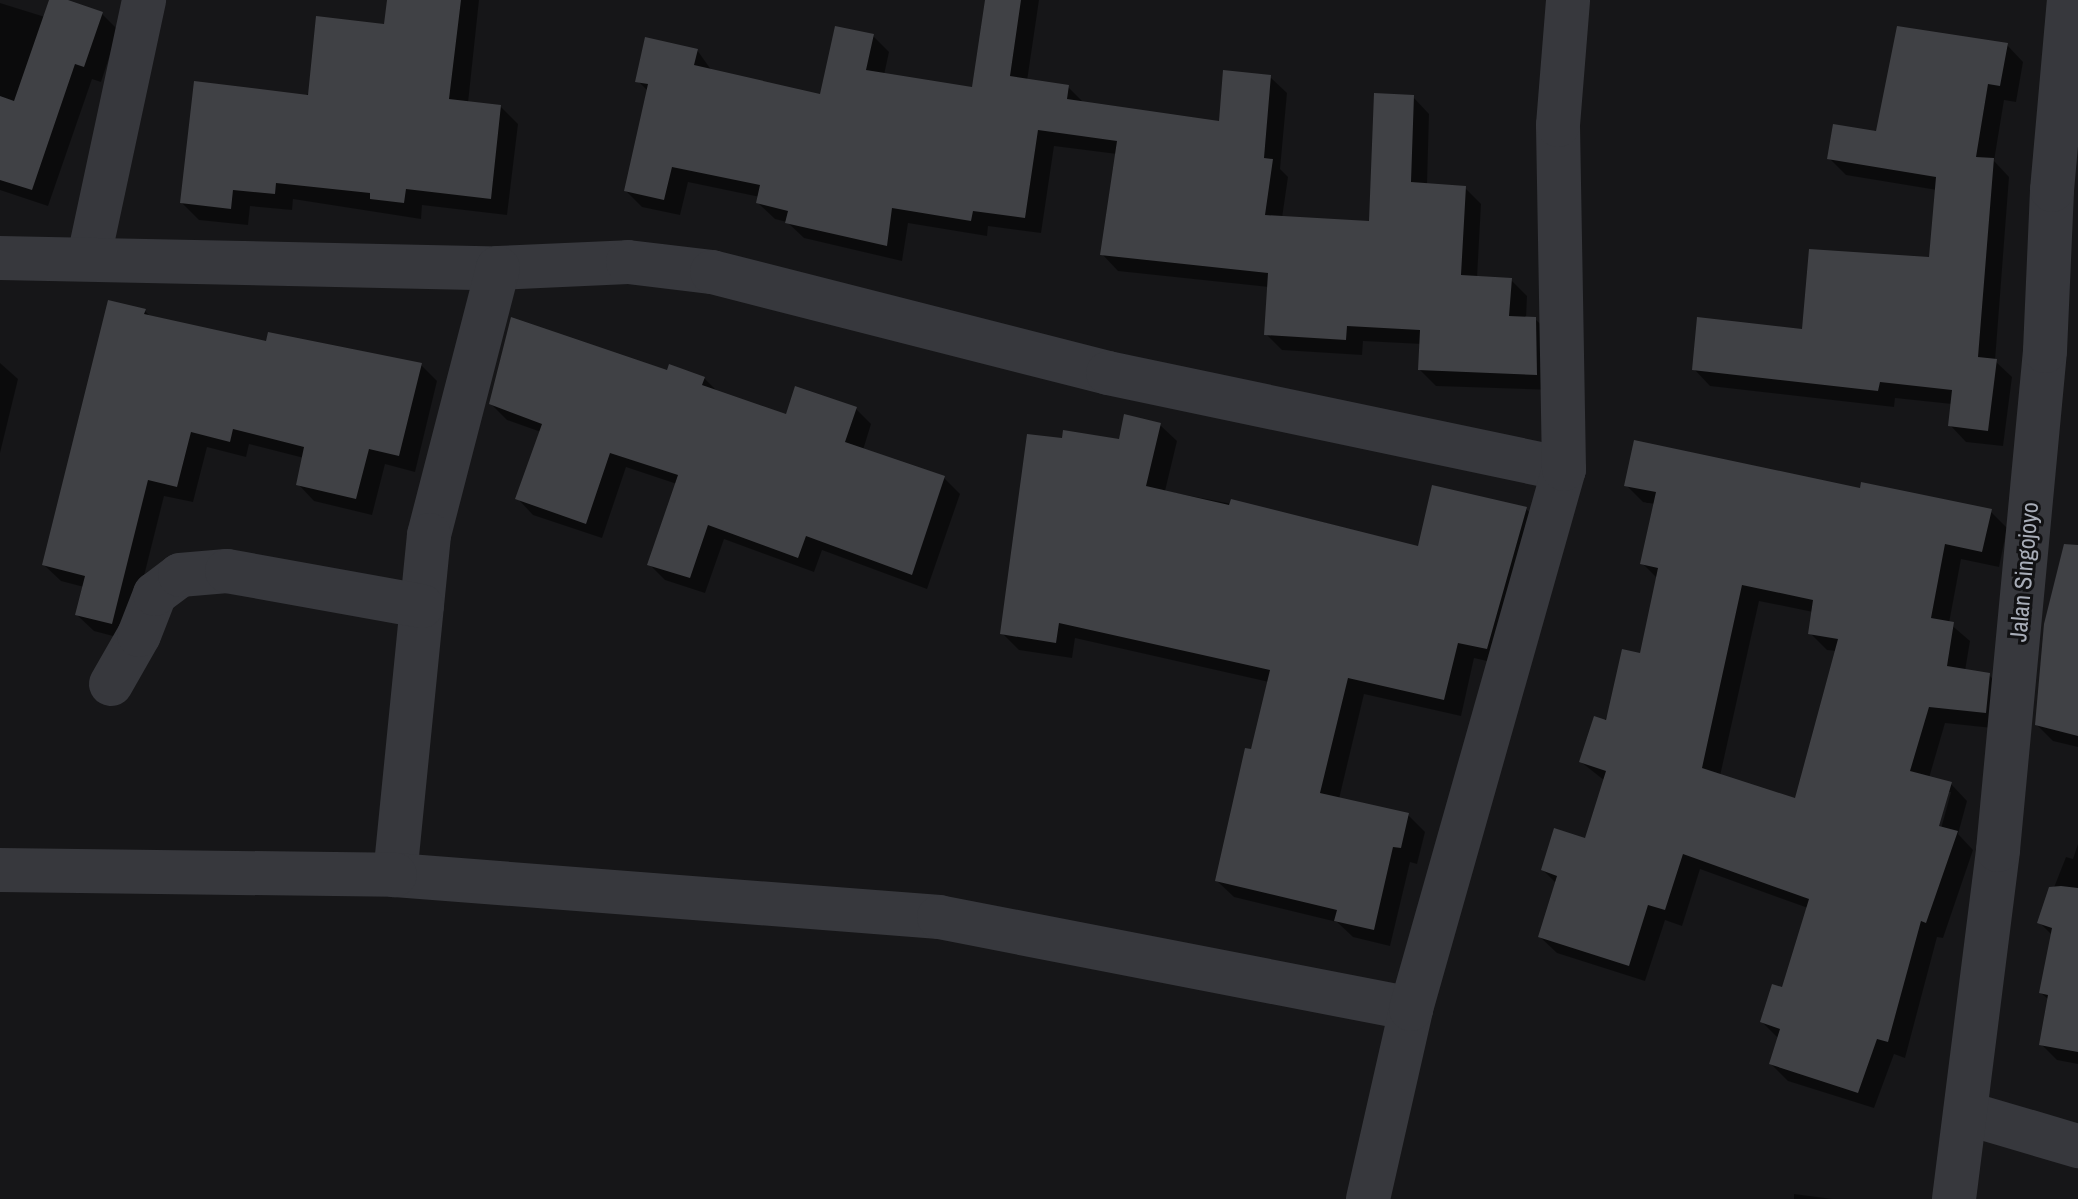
<!DOCTYPE html>
<html>
<head>
<meta charset="utf-8">
<style>
	body { margin:0 }
	#map { position:relative; width:2078px; height:1199px; overflow:hidden; background:#161618; font-family:"Archivo Narrow",sans-serif }
	div>[style] { position:absolute }
	.shadow>* { inset:0; background:#0007 }
	.building>* { inset:0; background:#404145 }
	.minor>* { height:44px; margin:-22px; padding:0 22px; transform-origin:22px; border-radius:22px; background:#37383d }
	span { translate:-50% -50%; white-space:nowrap; text-align:center; line-height:1.15; -webkit-text-stroke:6px #111113; paint-order:stroke }
	.street-label { font-size:24px; color:#a8adb8 }
</style>
</head>
<body>
<div id="map">
	<div class="shadow">
		<i style="clip-path:polygon(51px 0,102px 14px,118px 30px,101px 82px,92px 79px,48px 206px,0 190px,0 3px,45px 17px)"></i>
		<i style="clip-path:polygon(389px 0,479px 0,468px 103px,500px 106px,518px 124px,507px 215px,422px 205px,421px 219px,293px 199px,292px 210px,250px 206px,248px 225px,199px 220px,182px 203px,386px 26px)"></i>
		<i style="clip-path:polygon(987px 0,1039px 0,1027px 81px,1068px 87px,1085px 104px,1220px 123px,1270px 77px,1287px 93px,1280px 169px,1288px 177px,1282px 218px,1371px 223px,1413px 97px,1429px 114px,1427px 185px,1465px 188px,1481px 204px,1477px 278px,1511px 280px,1527px 296px,1526px 319px,1535px 319px,1552px 335px,1553px 390px,1436px 386px,1420px 370px,1422px 344px,1363px 341px,1362px 355px,1282px 350px,1266px 334px,1269px 287px,1118px 271px,1102px 254px,1117px 154px,1054px 146px,1041px 233px,988px 226px,987px 236px,908px 223px,902px 261px,804px 238px,787px 222px,775px 219px,758px 203px,760px 197px,688px 182px,680px 215px,642px 207px,626px 191px,648px 91px,638px 81px,697px 50px,712px 71px,821px 96px,873px 36px,889px 52px,884px 75px,974px 89px)"></i>
		<i style="clip-path:polygon(2007px 45px,2023px 62px,2016px 102px,2004px 100px,1994px 161px,2009px 177px,1995px 361px,2012px 377px,2003px 446px,1966px 442px,1950px 425px,1952px 404px,1895px 398px,1894px 407px,1710px 386px,1694px 369px,1804px 331px,1931px 259px,1937px 190px,1846px 175px,1829px 158px,1878px 133px)"></i>
		<i style="clip-path:polygon(145px 311px,152px 318px,267px 344px,421px 365px,437px 381px,415px 472px,385px 464px,372px 515px,314px 501px,298px 484px,304px 458px,249px 444px,246px 457px,207px 447px,193px 502px,164px 496px,128px 640px,94px 631px,77px 615px,84px 587px,61px 581px,44px 565px)"></i>
		<i style="clip-path:polygon(0 363px,18px 379px,0 453px)"></i>
		<i style="clip-path:polygon(668px 372px,704px 378px,719px 393px,787px 417px,855px 408px,871px 424px,863px 450px,944px 478px,960px 494px,927px 589px,822px 550px,814px 572px,724px 539px,705px 593px,665px 580px,649px 564px,677px 484px,626px 467px,602px 538px,533px 515px,518px 499px,541px 432px,507px 420px,491px 404px)"></i>
		<i style="clip-path:polygon(1160px 425px,1177px 441px,1165px 491px,1314px 520px,1419px 548px,1526px 509px,1543px 525px,1504px 665px,1474px 658px,1461px 716px,1364px 694px,1339px 799px,1408px 815px,1425px 832px,1417px 864px,1410px 862px,1390px 946px,1353px 937px,1337px 922px,1234px 897px,1217px 881px,1269px 682px,1075px 638px,1072px 658px,1019px 650px,1003px 634px,1064px 441px,1120px 441px)"></i>
		<i style="clip-path:polygon(evenodd,1626px 485px,1862px 490px,1990px 511px,2007px 528px,1999px 567px,1961px 559px,1949px 623px,1970px 641px,1965px 671px,1989px 675px,2005px 692px,2002px 729px,1945px 723px,1929px 778px,1951px 784px,1967px 801px,1958px 834px,1973px 850px,1943px 938px,1937px 937px,1905px 1058px,1894px 1054px,1874px 1108px,1788px 1081px,1771px 1064px,1779px 1039px,1762px 1022px,1783px 990px,1808px 908px,1700px 869px,1682px 926px,1665px 920px,1645px 981px,1557px 953px,1540px 937px,1557px 884px,1543px 870px,1586px 841px,1605px 781px,1581px 762px,1642px 655px,1658px 579px,1642px 563px,1655px 504px,1643px 502px,1626px 485px,1759px 601px,1813px 612px,1810px 633px,1827px 650px,1837px 651px,1796px 800px,1720px 776px,1759px 601px,1626px 485px,1947px 792px,1951px 792px,1939px 836px,1935px 835px,1947px 792px)"></i>
		<i style="clip-path:polygon(2066px 544px,2078px 547px,2078px 747px,2053px 741px,2037px 725px,2046px 624px)"></i>
		<i style="clip-path:polygon(2078px 844px,2078px 1064px,2057px 1060px,2041px 1044px,2049px 1000px,2041px 993px,2053px 936px,2040px 923px,2066px 857px,2073px 859px)"></i>
		<i style="clip-path:polygon(1794px 1194px,1833px 1199px,1794px 1199px)"></i>
	</div>
	<div class="building">
		<i style="clip-path:polygon(49px 0,68px 0,103px 12px,84px 67px,75px 64px,32px 190px,0 180px,0 96px,14px 101px)"></i>
		<i style="clip-path:polygon(387px 0,461px 0,449px 99px,501px 105px,491px 199px,406px 189px,404px 203px,370px 199px,370px 193px,276px 183px,275px 194px,233px 190px,231px 209px,180px 203px,194px 81px,308px 95px,316px 16px,384px 24px)"></i>
		<i style="clip-path:polygon(985px 0,1021px 0,1010px 76px,1069px 85px,1067px 99px,1219px 121px,1223px 70px,1271px 75px,1264px 158px,1273px 159px,1265px 215px,1369px 221px,1374px 93px,1414px 95px,1411px 182px,1466px 186px,1461px 275px,1512px 278px,1509px 316px,1536px 317px,1537px 375px,1418px 370px,1420px 330px,1347px 326px,1346px 340px,1264px 335px,1268px 273px,1100px 255px,1117px 141px,1038px 130px,1025px 218px,973px 211px,971px 221px,892px 208px,887px 246px,785px 223px,788px 211px,756px 203px,760px 185px,672px 167px,664px 200px,624px 191px,648px 84px,635px 82px,645px 37px,698px 49px,694px 65px,820px 94px,835px 26px,874px 34px,866px 70px,972px 87px)"></i>
		<i style="clip-path:polygon(1897px 26px,2008px 43px,2000px 86px,1988px 84px,1976px 157px,1994px 158px,1978px 357px,1997px 359px,1988px 431px,1948px 426px,1952px 390px,1880px 382px,1878px 391px,1692px 370px,1697px 317px,1802px 329px,1809px 249px,1929px 257px,1936px 177px,1827px 159px,1833px 124px,1876px 131px)"></i>
		<i style="clip-path:polygon(108px 300px,146px 309px,144px 314px,266px 341px,268px 332px,422px 363px,399px 456px,369px 449px,356px 499px,296px 485px,304px 447px,233px 429px,230px 442px,191px 432px,177px 487px,148px 480px,112px 624px,75px 615px,85px 576px,42px 565px)"></i>
		<i style="clip-path:polygon(511px 317px,667px 370px,669px 364px,705px 377px,702px 385px,786px 414px,795px 386px,857px 407px,845px 442px,945px 476px,912px 575px,806px 536px,798px 558px,708px 525px,690px 578px,647px 565px,678px 475px,610px 453px,586px 524px,515px 499px,542px 424px,489px 404px)"></i>
		<i style="clip-path:polygon(1124px 414px,1161px 423px,1146px 486px,1229px 505px,1231px 499px,1418px 546px,1432px 485px,1527px 507px,1487px 649px,1458px 643px,1444px 700px,1348px 678px,1320px 793px,1409px 813px,1401px 848px,1393px 847px,1374px 930px,1334px 921px,1337px 910px,1215px 881px,1245px 748px,1251px 749px,1270px 670px,1059px 623px,1056px 643px,1000px 634px,1027px 434px,1062px 438px,1063px 430px,1119px 439px)"></i>
		<i style="clip-path:polygon(evenodd,1634px 440px,1860px 488px,1861px 482px,1992px 509px,1982px 552px,1945px 544px,1931px 618px,1954px 622px,1947px 666px,1990px 673px,1986px 713px,1929px 707px,1910px 771px,1952px 782px,1939px 826px,1958px 831px,1926px 923px,1921px 921px,1888px 1042px,1877px 1039px,1858px 1093px,1769px 1064px,1780px 1029px,1760px 1022px,1772px 984px,1782px 987px,1809px 899px,1683px 854px,1665px 910px,1648px 905px,1629px 966px,1538px 937px,1557px 876px,1541px 870px,1554px 828px,1585px 838px,1606px 771px,1579px 762px,1594px 716px,1606px 720px,1622px 649px,1640px 653px,1658px 568px,1640px 564px,1656px 492px,1624px 486px,1634px 440px,1742px 585px,1813px 600px,1808px 634px,1838px 639px,1795px 798px,1702px 768px,1742px 585px)"></i>
		<i style="clip-path:polygon(2064px 544px,2078px 545px,2078px 736px,2035px 725px,2044px 624px)"></i>
		<i style="clip-path:polygon(2061px 886px,2078px 888px,2078px 1052px,2039px 1045px,2048px 995px,2039px 993px,2052px 928px,2037px 923px,2049px 887px)"></i>
	</div>
	<div class="minor">
		<i style="left:89px;top:257px;width:263px;rotate:-77.9deg"></i>
		<i style="left:0;top:258px;width:498px;rotate:1.2deg"></i>
		<i style="left:498px;top:268px;width:130px;rotate:-2.6deg"></i>
		<i style="left:628px;top:262px;width:85px;rotate:6.8deg"></i>
		<i style="left:712px;top:272px;width:409px;rotate:14.3deg"></i>
		<i style="left:1108px;top:373px;width:466px;rotate:11.9deg"></i>
		<i style="left:498px;top:268px;width:276px;rotate:104.5deg"></i>
		<i style="left:429px;top:535px;width:342px;rotate:95.7deg"></i>
		<i style="left:395px;top:875px;width:546px;rotate:4.41deg"></i>
		<i style="left:939px;top:917px;width:481px;rotate:11deg"></i>
		<i style="left:111px;top:684px;width:56px;rotate:-60.3deg"></i>
		<i style="left:139px;top:635px;width:44px;rotate:-68.7deg"></i>
		<i style="left:155px;top:594px;width:31px;rotate:-37deg"></i>
		<i style="left:180px;top:575px;width:47px;rotate:-4.9deg"></i>
		<i style="left:227px;top:571px;width:198px;rotate:10.2deg"></i>
		<i style="left:0;top:870px;width:395px;rotate:0.7deg"></i>
		<i style="left:1969px;top:1114px;width:114px;rotate:16.4deg"></i>
		<i style="left:1368px;top:1199px;width:195px;rotate:-77.2deg"></i>
		<i style="left:1411px;top:1009px;width:561px;rotate:-74.18deg"></i>
		<i style="left:1564px;top:469px;width:344px;rotate:-91deg"></i>
		<i style="left:1558px;top:125px;width:125px;rotate:-85.4deg"></i>
		<i style="left:1954px;top:1199px;width:352px;rotate:-82.8deg"></i>
		<i style="left:1998px;top:850px;width:501px;rotate:-84.62deg"></i>
		<i style="left:2045px;top:351px;width:161px;rotate:-87.5deg"></i>
		<i style="left:2052px;top:190px;width:191px;rotate:-84.9deg"></i>
	</div>
	<div class="street-label">
		<span style="left:2024px;top:572px;rotate:-85deg">Jalan Singojoyo</span>
	</div>
</div>
</body>
</html>
